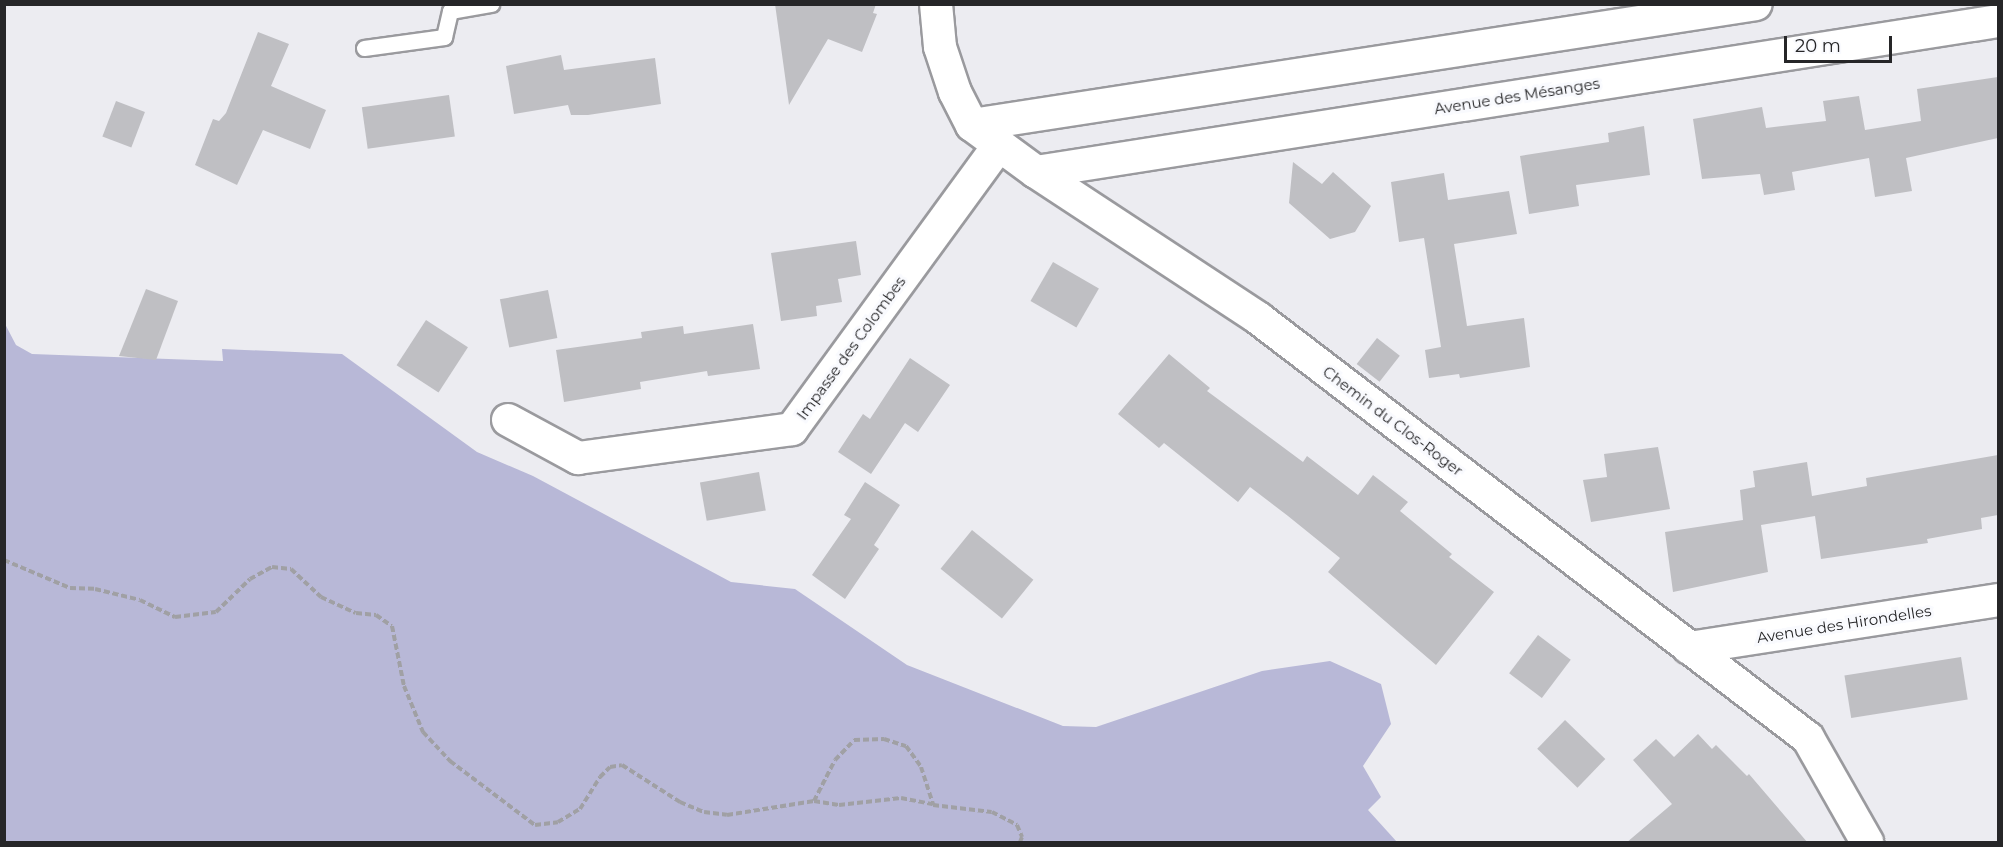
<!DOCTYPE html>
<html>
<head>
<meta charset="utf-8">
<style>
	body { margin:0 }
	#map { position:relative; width:2003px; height:847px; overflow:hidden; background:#ececf1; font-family:Montserrat,sans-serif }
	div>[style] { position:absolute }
	.green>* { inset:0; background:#b8b8d7 }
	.building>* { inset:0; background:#bfbfc3; transform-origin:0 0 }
	.path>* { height:4px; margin-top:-2px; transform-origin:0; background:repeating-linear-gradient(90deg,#a0a0a4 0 6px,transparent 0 9px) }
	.roads { filter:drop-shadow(2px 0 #9a9a9e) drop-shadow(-2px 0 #9a9a9e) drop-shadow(0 2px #9a9a9e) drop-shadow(0 -2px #9a9a9e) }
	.lane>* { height:15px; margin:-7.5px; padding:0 7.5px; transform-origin:7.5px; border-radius:7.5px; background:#fff }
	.street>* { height:32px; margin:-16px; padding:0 16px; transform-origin:16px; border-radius:16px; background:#fff }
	span { translate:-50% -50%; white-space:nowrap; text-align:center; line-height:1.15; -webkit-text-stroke:6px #f9fafe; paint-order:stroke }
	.street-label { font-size:15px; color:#262628 }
	.frame { position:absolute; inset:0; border:6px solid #262628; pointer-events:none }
	.scale { position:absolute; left:1784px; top:36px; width:108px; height:27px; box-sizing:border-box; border:3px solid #262628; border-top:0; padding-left:8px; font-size:18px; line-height:21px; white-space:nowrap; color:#262628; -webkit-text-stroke:4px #f9fafe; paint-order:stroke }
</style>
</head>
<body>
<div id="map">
	<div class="green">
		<i style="clip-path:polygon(4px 322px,16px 345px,32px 354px,223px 361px,222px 349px,342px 354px,477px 452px,533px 476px,731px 582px,795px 589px,907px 665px,1063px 726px,1096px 727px,1262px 671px,1330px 661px,1381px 684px,1391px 724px,1363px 766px,1381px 797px,1368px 810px,1397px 842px,5px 842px)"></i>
	</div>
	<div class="building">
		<i style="clip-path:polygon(775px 4px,876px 4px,873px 13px,877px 14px,862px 52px,828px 39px,789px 105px)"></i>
		<i style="clip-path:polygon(258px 32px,289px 44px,271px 86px,326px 110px,310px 149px,263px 130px,237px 185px,195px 165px,213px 119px,219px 121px,226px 113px)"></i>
		<i style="clip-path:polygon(561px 55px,564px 70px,655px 58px,661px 104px,588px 115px,571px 115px,568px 105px,514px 114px,506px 66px)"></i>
		<i style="clip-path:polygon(1998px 77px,1998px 138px,1906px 158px,1912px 191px,1875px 197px,1869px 158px,1792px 172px,1795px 190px,1764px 195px,1760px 174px,1702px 179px,1693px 119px,1762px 107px,1766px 128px,1826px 121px,1823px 101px,1859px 96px,1865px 130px,1921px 121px,1917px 89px)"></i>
		<i style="left:449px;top:95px;width:42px;height:88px;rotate:82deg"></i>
		<i style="left:116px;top:101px;width:31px;height:38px;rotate:21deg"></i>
		<i style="clip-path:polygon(1644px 126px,1650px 175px,1576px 185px,1579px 206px,1529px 214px,1520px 156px,1609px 142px,1608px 133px)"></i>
		<i style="clip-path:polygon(1293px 162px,1322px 184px,1333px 172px,1371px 206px,1355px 232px,1330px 239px,1289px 203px)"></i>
		<i style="clip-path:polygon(1444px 173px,1448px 200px,1509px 191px,1517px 234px,1454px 244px,1467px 326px,1524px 318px,1530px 367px,1460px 378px,1459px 374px,1429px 378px,1425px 350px,1441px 347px,1424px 238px,1399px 242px,1391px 182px)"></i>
		<i style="clip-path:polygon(856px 241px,861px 275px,838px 279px,842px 302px,816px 306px,817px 316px,781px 321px,771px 253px)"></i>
		<i style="left:1053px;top:262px;width:53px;height:45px;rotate:30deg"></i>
		<i style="clip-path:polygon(146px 289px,178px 301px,156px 360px,119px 356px)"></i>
		<i style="left:548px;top:290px;width:49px;height:49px;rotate:79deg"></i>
		<i style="left:426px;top:320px;width:50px;height:54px;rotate:33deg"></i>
		<i style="clip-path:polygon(753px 324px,760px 369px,708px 376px,707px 371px,640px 382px,641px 389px,564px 402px,556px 350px,642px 338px,641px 332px,683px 326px,684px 334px)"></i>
		<i style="left:1377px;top:338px;width:29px;height:33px;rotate:38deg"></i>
		<i style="clip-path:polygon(1169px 354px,1210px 388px,1207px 391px,1303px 462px,1307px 456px,1358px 495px,1373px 475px,1408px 502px,1400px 511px,1452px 554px,1449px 557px,1494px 592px,1436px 665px,1328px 572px,1340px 558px,1288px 516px,1250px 487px,1238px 502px,1164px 443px,1159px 448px,1118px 414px)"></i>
		<i style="clip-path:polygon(910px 358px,950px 385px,918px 432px,905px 423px,871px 474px,838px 452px,863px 414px,870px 419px)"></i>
		<i style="clip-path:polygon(1658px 447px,1670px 509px,1591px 522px,1583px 480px,1607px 477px,1604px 454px)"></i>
		<i style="clip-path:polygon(1998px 455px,1998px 515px,1981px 518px,1982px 529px,1927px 539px,1928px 543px,1821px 559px,1815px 516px,1761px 525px,1768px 572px,1673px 592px,1665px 532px,1743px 520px,1740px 490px,1755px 487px,1753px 471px,1807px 462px,1812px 496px,1867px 486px,1866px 478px)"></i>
		<i style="left:759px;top:472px;width:39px;height:60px;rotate:80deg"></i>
		<i style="clip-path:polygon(865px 482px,900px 505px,874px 545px,879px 549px,845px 599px,812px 575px,851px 519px,844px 515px)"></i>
		<i style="left:972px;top:530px;width:79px;height:50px;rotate:39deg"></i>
		<i style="left:1538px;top:635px;width:41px;height:48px;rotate:37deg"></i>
		<i style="left:1961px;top:657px;width:43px;height:118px;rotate:81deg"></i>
		<i style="left:1565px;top:720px;width:56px;height:40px;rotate:44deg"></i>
		<i style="clip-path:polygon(1698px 734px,1712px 749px,1716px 745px,1747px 776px,1749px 774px,1808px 843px,1626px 843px,1672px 804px,1633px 760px,1656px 739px,1674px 757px)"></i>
	</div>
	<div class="path">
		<i style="left:4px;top:560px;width:72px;rotate:23deg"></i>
		<i style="left:70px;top:588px;width:25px;rotate:2deg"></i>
		<i style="left:95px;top:589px;width:46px;rotate:13.7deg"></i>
		<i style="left:140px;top:600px;width:39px;rotate:26deg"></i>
		<i style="left:175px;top:617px;width:41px;rotate:-7deg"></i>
		<i style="left:216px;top:612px;width:47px;rotate:-44.1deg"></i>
		<i style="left:250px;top:579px;width:25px;rotate:-29deg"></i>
		<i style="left:272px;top:567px;width:19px;rotate:6deg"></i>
		<i style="left:291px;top:569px;width:41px;rotate:43deg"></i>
		<i style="left:321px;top:597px;width:38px;rotate:25deg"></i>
		<i style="left:356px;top:613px;width:20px;rotate:6deg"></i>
		<i style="left:376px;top:615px;width:19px;rotate:35deg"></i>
		<i style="left:392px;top:626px;width:61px;rotate:78.7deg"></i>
		<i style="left:404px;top:686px;width:50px;rotate:67.6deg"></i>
		<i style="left:423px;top:732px;width:40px;rotate:47deg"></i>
		<i style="left:450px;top:761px;width:106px;rotate:37deg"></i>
		<i style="left:535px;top:825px;width:23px;rotate:-7deg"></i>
		<i style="left:558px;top:822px;width:26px;rotate:-31deg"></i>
		<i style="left:580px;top:809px;width:38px;rotate:-58deg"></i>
		<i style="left:600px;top:777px;width:14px;rotate:-45deg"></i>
		<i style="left:610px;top:767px;width:12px;rotate:-9deg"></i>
		<i style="left:622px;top:765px;width:69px;rotate:32.5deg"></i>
		<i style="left:680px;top:802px;width:26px;rotate:23deg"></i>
		<i style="left:704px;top:812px;width:23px;rotate:7deg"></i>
		<i style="left:727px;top:815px;width:88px;rotate:-9.1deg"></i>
		<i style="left:814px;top:801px;width:46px;rotate:-62.9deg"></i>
		<i style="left:835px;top:760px;width:28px;rotate:-46deg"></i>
		<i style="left:854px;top:740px;width:30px;rotate:-2deg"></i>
		<i style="left:884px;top:739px;width:23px;rotate:18deg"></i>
		<i style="left:906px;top:746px;width:26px;rotate:54deg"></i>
		<i style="left:921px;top:767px;width:40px;rotate:72deg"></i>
		<i style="left:933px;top:805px;width:59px;rotate:6.8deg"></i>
		<i style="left:992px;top:812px;width:28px;rotate:27deg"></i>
		<i style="left:1017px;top:825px;width:13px;rotate:67deg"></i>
		<i style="left:1022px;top:837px;width:5px;rotate:112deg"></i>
		<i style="left:814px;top:801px;width:25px;rotate:9deg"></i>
		<i style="left:839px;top:805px;width:62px;rotate:-6.4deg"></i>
		<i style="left:901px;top:798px;width:32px;rotate:11deg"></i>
	</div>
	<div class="roads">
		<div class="lane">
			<i style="left:364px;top:48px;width:81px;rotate:-7.8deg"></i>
			<i style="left:444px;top:37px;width:27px;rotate:-77deg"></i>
			<i style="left:450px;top:11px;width:42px;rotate:-9.7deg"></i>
		</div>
		<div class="street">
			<i style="left:936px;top:4px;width:43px;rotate:84.7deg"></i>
			<i style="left:940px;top:47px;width:47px;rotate:71.6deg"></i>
			<i style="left:955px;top:92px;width:37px;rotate:63deg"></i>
			<i style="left:972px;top:125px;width:79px;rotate:36.3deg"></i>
			<i style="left:1036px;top:172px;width:266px;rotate:33.3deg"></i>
			<i style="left:1258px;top:318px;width:692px;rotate:37.37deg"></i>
			<i style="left:1808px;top:738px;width:120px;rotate:60.4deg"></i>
			<i style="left:972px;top:125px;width:793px;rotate:-8.77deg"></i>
			<i style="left:1036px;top:172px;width:974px;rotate:-8.92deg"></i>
			<i style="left:508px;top:420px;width:80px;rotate:28.5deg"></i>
			<i style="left:578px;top:458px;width:216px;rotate:-7.7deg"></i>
			<i style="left:792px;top:429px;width:351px;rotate:-53.9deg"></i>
			<i style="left:1689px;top:648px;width:313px;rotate:-8.8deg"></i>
		</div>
	</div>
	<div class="street-label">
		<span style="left:1517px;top:96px;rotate:-9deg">Avenue des Mésanges</span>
		<span style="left:851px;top:348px;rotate:-54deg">Impasse des Colombes</span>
		<span style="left:1393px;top:421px;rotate:37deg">Chemin du Clos-Roger</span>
		<span style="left:1844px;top:624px;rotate:-9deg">Avenue des Hirondelles</span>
	</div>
	<div class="frame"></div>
	<div class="scale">20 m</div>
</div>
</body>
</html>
